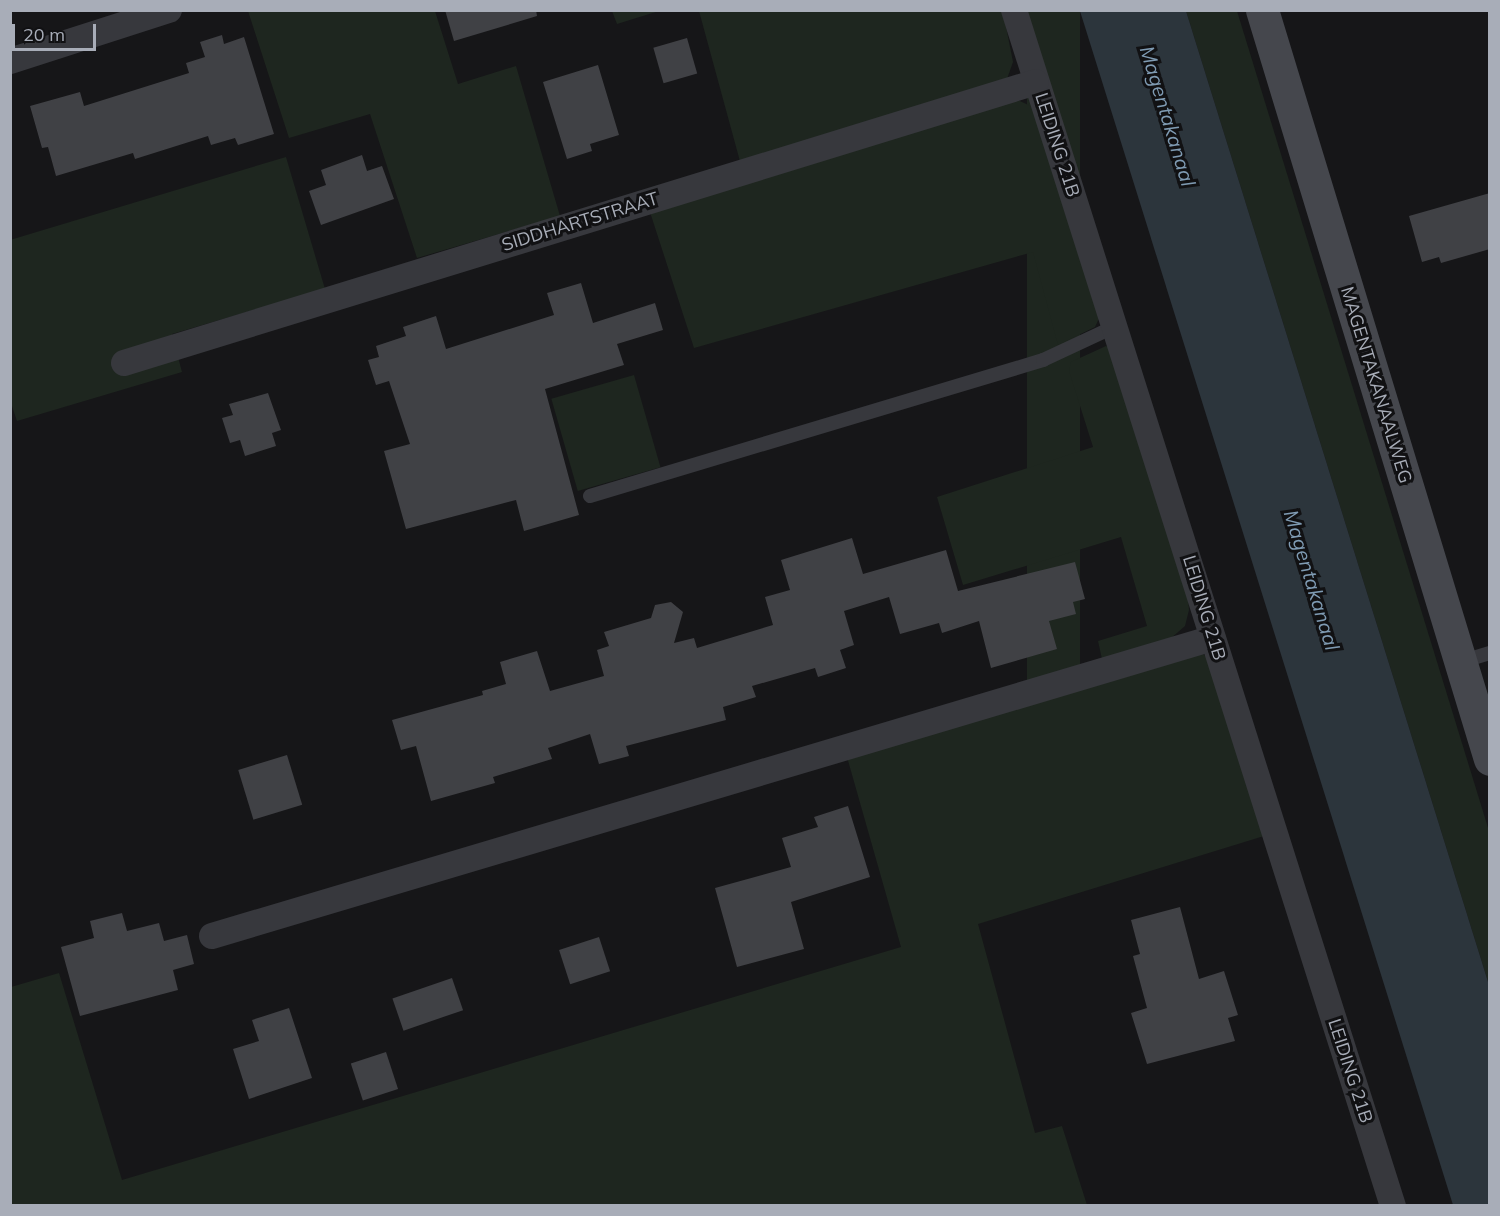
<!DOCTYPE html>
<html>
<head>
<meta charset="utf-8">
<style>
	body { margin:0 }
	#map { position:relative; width:1500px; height:1216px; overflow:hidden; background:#161618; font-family:Mulish,sans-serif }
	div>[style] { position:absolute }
	.green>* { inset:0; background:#1e261f; transform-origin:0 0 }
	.water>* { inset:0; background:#2c353c }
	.building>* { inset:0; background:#404145; transform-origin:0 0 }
	.lane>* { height:14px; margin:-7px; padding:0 7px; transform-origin:7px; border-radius:7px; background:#37383d }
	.street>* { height:26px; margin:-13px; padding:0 13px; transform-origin:13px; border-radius:13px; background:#37383d }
	.secondary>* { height:33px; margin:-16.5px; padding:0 16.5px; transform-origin:16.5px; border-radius:16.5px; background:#45474d }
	span { translate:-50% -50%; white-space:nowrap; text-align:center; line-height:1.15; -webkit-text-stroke:6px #111113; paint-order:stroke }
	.street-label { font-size:18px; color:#a8adb8 }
	.water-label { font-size:20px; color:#7f9bb3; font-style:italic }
	.frame { position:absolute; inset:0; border:12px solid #a8adb8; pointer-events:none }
	.scale { position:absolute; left:12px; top:24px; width:84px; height:27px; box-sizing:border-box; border:3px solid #a8adb8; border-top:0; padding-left:8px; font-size:18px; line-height:21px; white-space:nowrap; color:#a8adb8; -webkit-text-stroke:4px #111113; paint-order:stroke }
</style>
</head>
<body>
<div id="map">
	<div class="green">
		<i style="clip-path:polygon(248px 11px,435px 11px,458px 84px,516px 66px,560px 216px,417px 258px,370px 114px,289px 138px)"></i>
		<i style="clip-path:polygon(612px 11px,612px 10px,659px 11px,617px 24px)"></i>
		<i style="clip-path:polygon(699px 11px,1003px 11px,1013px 62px,1007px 79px,741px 165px)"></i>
		<i style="left:1027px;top:11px;width:53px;height:872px"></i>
		<i style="clip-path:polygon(1186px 11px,1237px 11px,1489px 831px,1489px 985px)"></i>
		<i style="clip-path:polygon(1013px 98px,1035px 108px,1102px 312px,1095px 327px,1058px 345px,1033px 252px,694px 348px,649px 209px)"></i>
		<i style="clip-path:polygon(286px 157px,325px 289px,172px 334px,182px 372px,17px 421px,10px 400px,10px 240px)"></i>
		<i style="clip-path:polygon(1106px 346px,1116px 351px,1187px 583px,1189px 610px,1185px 626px,1170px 639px,1102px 659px,1098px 641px,1147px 626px,1121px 537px,963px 585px,937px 497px,1093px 447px,1069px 371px,1071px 362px)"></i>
		<i style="left:634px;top:375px;width:96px;height:86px;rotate:74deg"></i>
		<i style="clip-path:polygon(1202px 653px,1210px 660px,1264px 836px,978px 924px,1035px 1133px,1062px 1126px,1087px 1205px,11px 1206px,11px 987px,59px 973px,122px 1180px,901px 947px,847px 757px)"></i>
	</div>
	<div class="water">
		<i style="clip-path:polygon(1080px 11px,1186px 11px,1489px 985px,1489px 1205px,1453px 1205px)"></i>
	</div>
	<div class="building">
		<i style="clip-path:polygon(445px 10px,536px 10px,537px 16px,454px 41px)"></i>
		<i style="clip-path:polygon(222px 35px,224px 44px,244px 37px,274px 134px,238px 145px,235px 138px,211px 145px,208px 136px,135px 159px,133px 153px,56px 176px,48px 147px,42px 148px,30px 106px,80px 92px,84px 106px,189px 73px,186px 63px,205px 57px,200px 42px)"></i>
		<i style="left:687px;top:38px;width:37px;height:35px;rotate:74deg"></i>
		<i style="clip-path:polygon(598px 65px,619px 135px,590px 144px,592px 151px,567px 159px,543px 82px)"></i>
		<i style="clip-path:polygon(362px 155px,367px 171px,382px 166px,394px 199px,321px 225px,309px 191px,326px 185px,321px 170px)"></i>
		<i style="clip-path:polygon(1490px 193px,1490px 249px,1441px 263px,1439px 257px,1422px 262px,1409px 216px)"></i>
		<i style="clip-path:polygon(581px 283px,593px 323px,655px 303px,663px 330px,617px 344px,624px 365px,545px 389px,579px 515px,524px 531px,516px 500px,406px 529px,384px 451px,410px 444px,389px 381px,376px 385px,368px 360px,379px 357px,376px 346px,406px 336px,403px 327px,436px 316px,446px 349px,554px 315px,547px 293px)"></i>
		<i style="clip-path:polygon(268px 393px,281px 430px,272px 433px,276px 446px,245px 456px,240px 440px,230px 443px,222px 418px,233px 415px,229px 404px)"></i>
		<i style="clip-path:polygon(852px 538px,863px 574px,946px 550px,958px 591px,1075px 562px,1085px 599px,1073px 602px,1076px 614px,1049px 621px,1057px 649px,991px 668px,979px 621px,942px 633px,939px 623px,900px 634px,889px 597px,844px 611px,854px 645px,840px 650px,846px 668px,818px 677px,815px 668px,752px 686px,756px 697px,723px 707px,726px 720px,626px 746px,629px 756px,599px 764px,590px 734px,548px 748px,552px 759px,493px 777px,495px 783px,431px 801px,416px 746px,401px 750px,392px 720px,483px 695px,482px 691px,506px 684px,500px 662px,537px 651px,550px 691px,604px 676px,597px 650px,609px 646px,604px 632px,651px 618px,655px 605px,671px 602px,683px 612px,674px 643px,694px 638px,697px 648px,773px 625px,765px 597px,790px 590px,781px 560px)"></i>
		<i style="left:287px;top:755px;width:52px;height:51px;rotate:73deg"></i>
		<i style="clip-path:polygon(848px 806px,870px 877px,791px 902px,804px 949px,737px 967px,715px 888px,791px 867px,782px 838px,818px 827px,814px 817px)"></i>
		<i style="clip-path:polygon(1180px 907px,1199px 979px,1224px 971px,1238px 1015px,1228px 1018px,1235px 1041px,1147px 1064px,1131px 1013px,1147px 1008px,1133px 956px,1140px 954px,1131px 920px)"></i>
		<i style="clip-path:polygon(122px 913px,127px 931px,159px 923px,164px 941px,187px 935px,194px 964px,173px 970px,178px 990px,80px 1016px,61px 947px,94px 938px,90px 921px)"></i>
		<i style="left:599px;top:937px;width:36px;height:42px;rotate:72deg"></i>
		<i style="left:452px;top:978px;width:34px;height:63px;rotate:71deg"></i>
		<i style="clip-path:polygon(289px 1008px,312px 1078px,249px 1099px,233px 1049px,259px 1041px,252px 1020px)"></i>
		<i style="left:386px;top:1052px;width:39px;height:37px;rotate:72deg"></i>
	</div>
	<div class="lane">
		<i style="left:590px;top:496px;width:473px;rotate:-16.7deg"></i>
		<i style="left:1043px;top:360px;width:81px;rotate:-25deg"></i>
		<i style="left:1460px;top:662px;width:31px;rotate:-17deg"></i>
	</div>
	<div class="street">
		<i style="left:1014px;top:10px;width:1255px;rotate:72.42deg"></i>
		<i style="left:10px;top:61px;width:167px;rotate:-17.8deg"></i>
		<i style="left:124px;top:363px;width:954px;rotate:-17.12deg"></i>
		<i style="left:212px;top:936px;width:1044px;rotate:-16.58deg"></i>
	</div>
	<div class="secondary">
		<i style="left:1262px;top:10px;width:783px;rotate:73.07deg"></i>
	</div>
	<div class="street-label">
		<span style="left:1057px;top:145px;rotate:72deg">LEIDING 21B</span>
		<span style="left:580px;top:222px;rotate:-17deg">SIDDHARTSTRAAT</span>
		<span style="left:1376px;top:385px;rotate:73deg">MAGENTAKANAALWEG</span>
		<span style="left:1204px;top:608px;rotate:73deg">LEIDING 21B</span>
		<span style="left:1350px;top:1071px;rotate:72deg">LEIDING 21B</span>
	</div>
	<div class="water-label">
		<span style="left:1168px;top:116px;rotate:73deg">Magentakanaal</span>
		<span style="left:1312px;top:580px;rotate:73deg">Magentakanaal</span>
	</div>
	<div class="frame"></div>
	<div class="scale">20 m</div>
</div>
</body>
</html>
